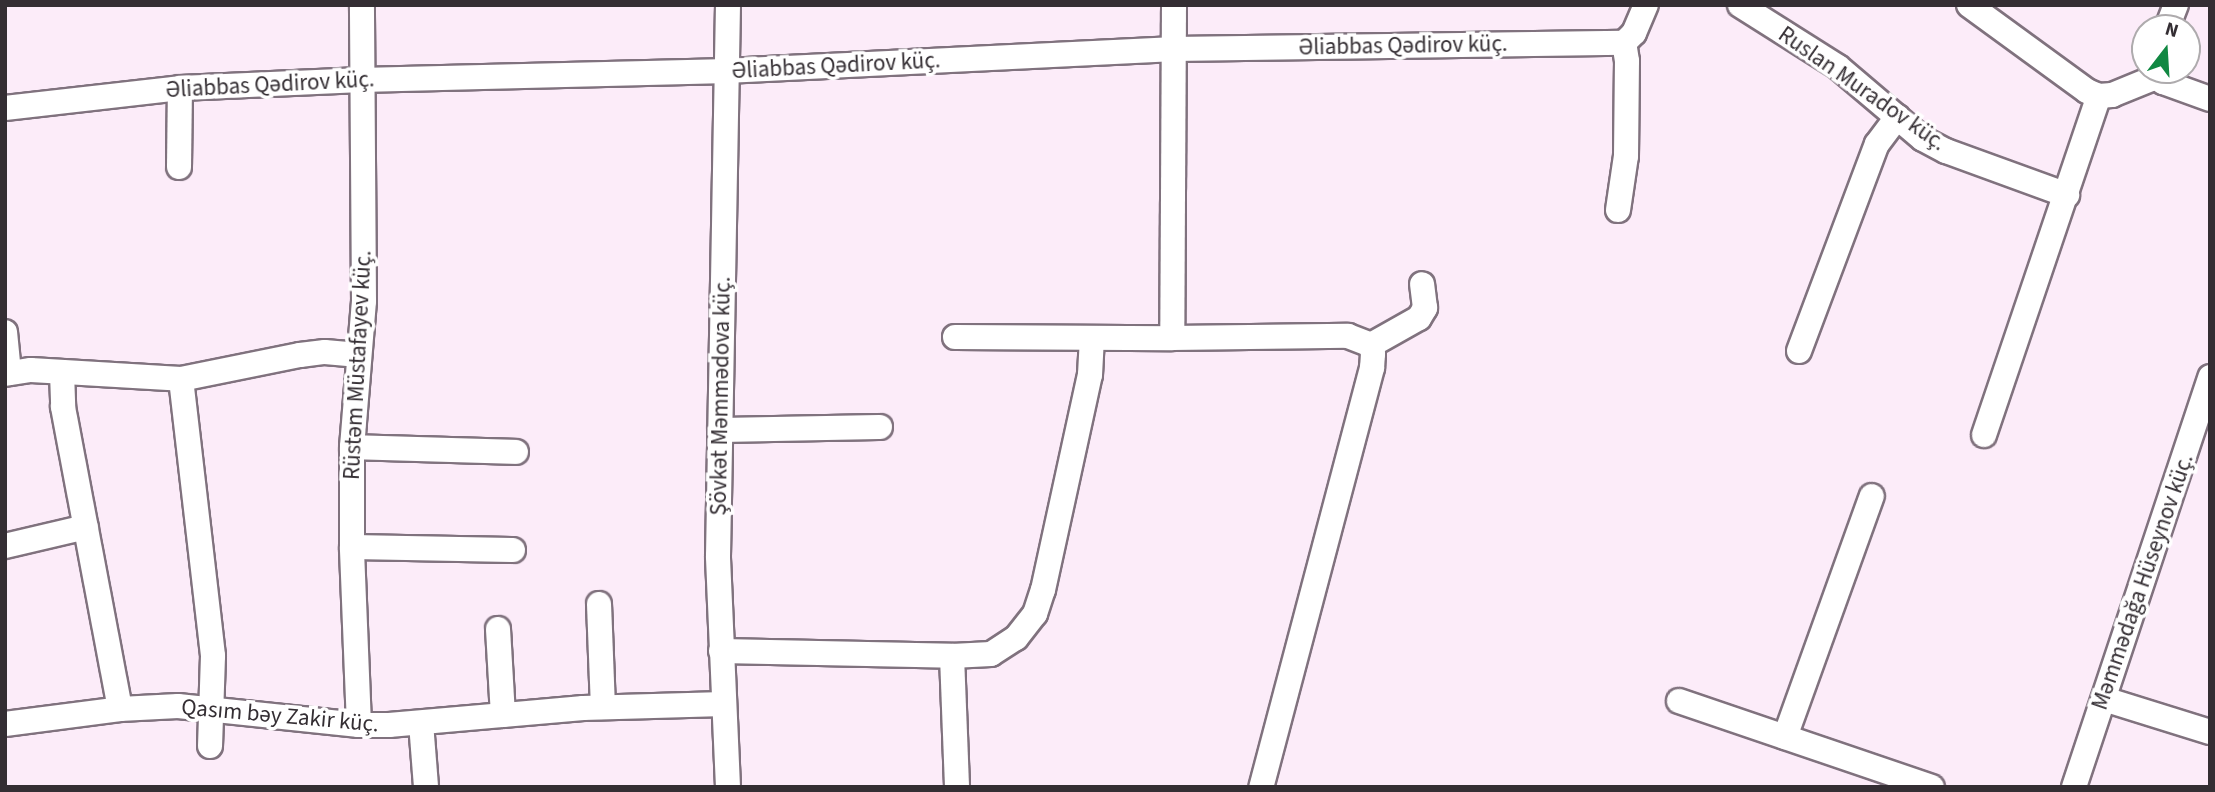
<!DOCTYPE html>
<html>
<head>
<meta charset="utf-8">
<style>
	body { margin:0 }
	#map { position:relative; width:2215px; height:792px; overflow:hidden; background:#fcecf9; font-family:"Source Sans 3",sans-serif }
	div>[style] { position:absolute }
	.roads { filter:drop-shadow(2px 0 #80727e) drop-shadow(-2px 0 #80727e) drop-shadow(0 2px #80727e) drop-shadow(0 -2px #80727e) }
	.minor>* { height:24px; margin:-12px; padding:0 12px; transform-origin:12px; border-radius:12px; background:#fff }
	span { translate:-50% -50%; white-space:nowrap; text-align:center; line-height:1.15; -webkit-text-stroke:7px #fff; paint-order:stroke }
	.street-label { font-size:23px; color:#342e33 }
	.frame { position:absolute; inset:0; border:7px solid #342e33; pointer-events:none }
	.north { position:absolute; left:2131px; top:14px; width:70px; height:70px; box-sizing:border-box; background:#fff; border:2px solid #aeabad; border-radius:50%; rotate:17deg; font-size:19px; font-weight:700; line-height:28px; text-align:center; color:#342e33 }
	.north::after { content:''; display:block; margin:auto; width:24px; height:32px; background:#118842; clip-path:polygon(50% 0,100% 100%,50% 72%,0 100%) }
</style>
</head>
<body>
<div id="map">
	<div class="roads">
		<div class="minor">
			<i style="left:1174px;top:5px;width:333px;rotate:90.3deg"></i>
			<i style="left:1172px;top:338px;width:176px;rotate:-0.7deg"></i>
			<i style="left:1348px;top:336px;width:25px;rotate:21deg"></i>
			<i style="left:1371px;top:345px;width:9px;rotate:77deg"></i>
			<i style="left:1373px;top:354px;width:14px;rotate:94deg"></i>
			<i style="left:1372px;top:368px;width:433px;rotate:104.8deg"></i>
			<i style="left:1740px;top:5px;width:116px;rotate:32.3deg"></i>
			<i style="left:1838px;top:67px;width:111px;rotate:40.3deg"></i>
			<i style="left:1923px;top:139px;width:26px;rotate:28deg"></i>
			<i style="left:1946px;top:151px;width:129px;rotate:20deg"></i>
			<i style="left:1969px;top:5px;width:146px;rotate:36.1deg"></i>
			<i style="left:2087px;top:91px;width:13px;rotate:23deg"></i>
			<i style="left:2099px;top:96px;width:13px;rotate:-4deg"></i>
			<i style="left:2112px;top:95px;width:48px;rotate:-22.2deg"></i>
			<i style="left:2167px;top:28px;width:25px;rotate:-69deg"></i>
			<i style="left:2155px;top:70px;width:7px;rotate:82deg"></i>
			<i style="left:2156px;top:77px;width:9px;rotate:36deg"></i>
			<i style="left:2163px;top:82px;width:50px;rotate:19.9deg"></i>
			<i style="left:5px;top:108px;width:176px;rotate:-6.5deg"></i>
			<i style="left:180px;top:88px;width:182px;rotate:-2.5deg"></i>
			<i style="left:362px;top:80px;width:365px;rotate:-1.4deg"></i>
			<i style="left:727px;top:71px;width:447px;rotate:-2.8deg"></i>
			<i style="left:1173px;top:49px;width:451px;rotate:-0.8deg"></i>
			<i style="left:1624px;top:43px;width:14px;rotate:-45deg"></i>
			<i style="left:1634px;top:33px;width:30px;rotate:-67deg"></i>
			<i style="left:179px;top:167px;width:79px;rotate:-89.3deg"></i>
			<i style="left:1618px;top:210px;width:55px;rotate:-81.6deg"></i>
			<i style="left:1626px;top:156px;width:95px;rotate:-89.4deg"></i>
			<i style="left:1627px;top:61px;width:18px;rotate:-99deg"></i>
			<i style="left:5px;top:332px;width:41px;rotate:84.4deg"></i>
			<i style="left:955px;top:337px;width:217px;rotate:0.3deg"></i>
			<i style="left:1371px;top:345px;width:55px;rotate:-29.4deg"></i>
			<i style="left:1419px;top:318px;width:12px;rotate:-59deg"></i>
			<i style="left:1425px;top:308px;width:24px;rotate:-97deg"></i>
			<i style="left:1799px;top:351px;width:221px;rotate:-69.4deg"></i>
			<i style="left:1877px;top:144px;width:34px;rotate:-53deg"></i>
			<i style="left:62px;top:372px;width:35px;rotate:88deg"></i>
			<i style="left:63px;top:407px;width:307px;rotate:79.3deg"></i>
			<i style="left:5px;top:374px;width:26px;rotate:-9deg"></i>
			<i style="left:31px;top:370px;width:150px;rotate:3.4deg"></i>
			<i style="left:181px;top:379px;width:121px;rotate:-11.4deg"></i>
			<i style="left:300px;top:355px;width:25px;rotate:-7deg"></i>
			<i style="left:325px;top:352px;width:34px;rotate:5deg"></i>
			<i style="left:181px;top:379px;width:279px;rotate:83.4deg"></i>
			<i style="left:213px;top:656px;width:90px;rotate:91.9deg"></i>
			<i style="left:720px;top:430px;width:160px;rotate:-1.1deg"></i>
			<i style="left:1984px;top:435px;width:358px;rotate:-71.3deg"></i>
			<i style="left:352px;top:447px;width:164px;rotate:1.7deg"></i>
			<i style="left:5px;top:546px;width:83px;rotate:-13.2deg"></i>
			<i style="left:352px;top:547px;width:161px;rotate:1.1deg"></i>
			<i style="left:599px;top:604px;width:103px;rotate:87.8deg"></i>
			<i style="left:498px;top:629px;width:86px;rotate:86.7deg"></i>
			<i style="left:721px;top:651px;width:231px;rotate:1.2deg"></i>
			<i style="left:952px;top:656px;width:39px;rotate:-3deg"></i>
			<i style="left:991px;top:654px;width:30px;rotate:-33deg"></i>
			<i style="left:1016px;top:638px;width:31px;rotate:-52deg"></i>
			<i style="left:1035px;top:614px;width:25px;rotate:-72deg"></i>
			<i style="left:1043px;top:590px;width:220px;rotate:-77.7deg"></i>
			<i style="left:1090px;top:375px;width:36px;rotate:-87deg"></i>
			<i style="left:952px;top:656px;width:131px;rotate:87.8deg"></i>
			<i style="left:2104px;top:699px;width:111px;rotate:17.3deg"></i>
			<i style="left:1679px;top:701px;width:267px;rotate:18.8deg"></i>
			<i style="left:421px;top:723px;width:64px;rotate:85.5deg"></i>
			<i style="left:5px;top:724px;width:116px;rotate:-7.4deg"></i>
			<i style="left:120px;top:709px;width:58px;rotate:-3deg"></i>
			<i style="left:178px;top:706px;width:182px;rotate:6deg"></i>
			<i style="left:359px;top:725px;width:30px"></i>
			<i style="left:389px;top:725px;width:195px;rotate:-5deg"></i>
			<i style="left:583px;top:708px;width:141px;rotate:-1.6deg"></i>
			<i style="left:359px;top:725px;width:178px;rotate:-92.3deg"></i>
			<i style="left:352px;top:547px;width:100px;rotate:-90deg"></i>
			<i style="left:352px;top:447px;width:146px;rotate:-85.3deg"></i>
			<i style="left:364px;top:301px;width:296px;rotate:-90.4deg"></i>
			<i style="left:1785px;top:737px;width:256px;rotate:-70.2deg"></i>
			<i style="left:728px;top:787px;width:231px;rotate:-92.5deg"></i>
			<i style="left:718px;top:556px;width:551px;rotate:-88.96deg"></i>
			<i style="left:2074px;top:787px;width:432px;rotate:-71.6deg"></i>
		</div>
	</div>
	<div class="street-label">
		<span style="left:1403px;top:46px;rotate:-1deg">Əliabbas Qədirov küç.</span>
		<span style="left:836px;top:66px;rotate:-3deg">Əliabbas Qədirov küç.</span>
		<span style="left:270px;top:85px;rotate:-3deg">Əliabbas Qədirov küç.</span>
		<span style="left:1862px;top:89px;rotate:35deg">Ruslan Muradov küç.</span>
		<span style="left:358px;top:365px;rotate:-87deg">Rüstəm Müstafayev küç.</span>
		<span style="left:721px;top:396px;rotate:-89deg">Şövkət Məmmədova küç.</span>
		<span style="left:2143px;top:582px;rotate:-71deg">Məmmədağa Hüseynov küç.</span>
		<span style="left:280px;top:716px;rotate:5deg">Qasım bəy Zakir küç.</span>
	</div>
	<div class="frame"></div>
	<div class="north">N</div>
</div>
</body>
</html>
